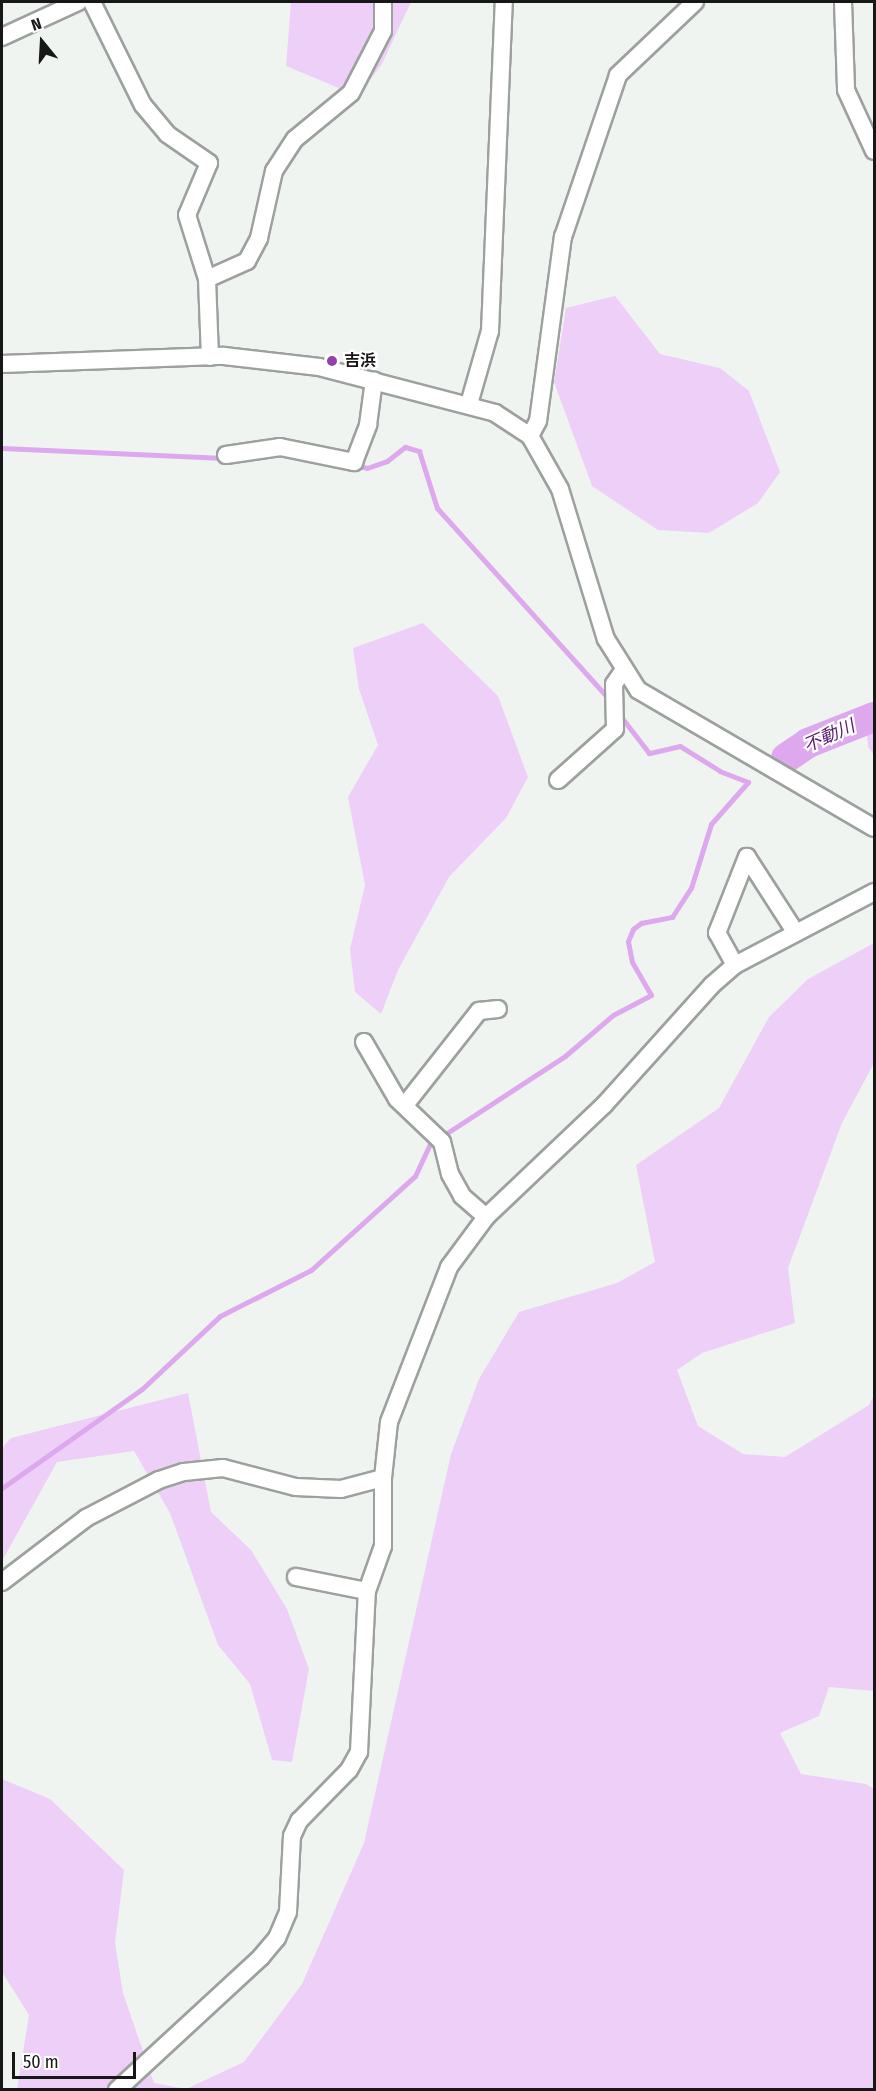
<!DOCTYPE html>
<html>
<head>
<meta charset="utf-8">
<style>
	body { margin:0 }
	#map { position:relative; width:876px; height:2091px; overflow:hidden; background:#f0f4f1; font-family:"Fira Sans Condensed","Noto Sans JP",sans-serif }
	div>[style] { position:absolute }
	.green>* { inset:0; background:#eecff8 }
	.stream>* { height:5px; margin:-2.5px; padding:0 2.5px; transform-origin:2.5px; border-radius:2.5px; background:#dea8ef }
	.river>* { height:30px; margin:-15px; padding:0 15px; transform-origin:15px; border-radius:15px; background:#dea8ef }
	.roads { filter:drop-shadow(2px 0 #9da19e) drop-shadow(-2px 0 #9da19e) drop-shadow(0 2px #9da19e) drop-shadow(0 -2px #9da19e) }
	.minor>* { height:16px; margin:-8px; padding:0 8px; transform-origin:8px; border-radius:8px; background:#fff }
	.dots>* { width:16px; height:16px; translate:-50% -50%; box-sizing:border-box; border:3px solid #fff; border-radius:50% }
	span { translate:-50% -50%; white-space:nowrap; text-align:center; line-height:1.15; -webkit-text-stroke:4.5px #fff; paint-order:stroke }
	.poi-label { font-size:16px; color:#161716; font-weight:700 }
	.left { translate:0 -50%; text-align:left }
	.water-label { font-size:18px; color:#5b1a6e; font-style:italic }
	.frame { position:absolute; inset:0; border:3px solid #161716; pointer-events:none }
	.north { position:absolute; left:12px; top:12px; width:60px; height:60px; -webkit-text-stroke:4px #fff; paint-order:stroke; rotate:342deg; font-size:16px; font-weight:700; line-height:24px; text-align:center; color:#161716 }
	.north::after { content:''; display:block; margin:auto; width:21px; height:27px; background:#161716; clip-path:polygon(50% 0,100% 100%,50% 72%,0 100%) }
	.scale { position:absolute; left:12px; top:2052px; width:124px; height:27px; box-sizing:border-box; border:3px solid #161716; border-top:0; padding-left:8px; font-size:18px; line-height:21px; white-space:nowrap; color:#161716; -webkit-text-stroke:4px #fff; paint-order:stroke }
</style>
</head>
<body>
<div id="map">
	<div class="green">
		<i style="clip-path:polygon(291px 2px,411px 2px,382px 64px,358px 96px,286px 66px)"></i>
		<i style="clip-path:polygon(615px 296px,660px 354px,720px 368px,749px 391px,780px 472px,758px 503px,709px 533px,658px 530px,592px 486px,554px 382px,566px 308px)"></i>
		<i style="clip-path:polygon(423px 623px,498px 696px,528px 777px,506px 818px,449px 877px,398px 970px,381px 1014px,355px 992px,350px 949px,365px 885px,348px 797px,378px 745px,359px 689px,353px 648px)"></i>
		<i style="clip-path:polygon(874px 703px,874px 755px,868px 747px,865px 712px)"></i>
		<i style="clip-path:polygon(874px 943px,874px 1063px,842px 1123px,788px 1268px,795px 1323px,702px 1353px,677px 1370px,698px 1426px,743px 1454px,785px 1457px,869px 1405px,874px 1395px,874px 1691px,829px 1687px,819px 1716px,780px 1733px,801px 1774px,866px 1784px,874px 1789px,874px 2089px,17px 2089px,29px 2015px,2px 1972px,2px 1779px,50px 1799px,124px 1870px,115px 1943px,123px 1993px,154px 2083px,186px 2089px,244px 2062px,302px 1984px,364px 1843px,451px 1454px,479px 1379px,519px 1312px,617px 1283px,655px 1262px,636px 1165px,719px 1108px,769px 1017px,808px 979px)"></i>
		<i style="clip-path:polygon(188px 1393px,211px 1512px,251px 1550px,287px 1609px,309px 1669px,292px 1762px,272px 1760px,250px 1684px,218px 1645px,170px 1513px,134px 1451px,57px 1462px,2px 1561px,2px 1448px,11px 1438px)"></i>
	</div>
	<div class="stream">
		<i style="left:2px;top:448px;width:222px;rotate:2.6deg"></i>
		<i style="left:356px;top:465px;width:11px;rotate:15deg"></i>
		<i style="left:367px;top:468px;width:21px;rotate:-19deg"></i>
		<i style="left:387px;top:461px;width:23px;rotate:-38deg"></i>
		<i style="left:405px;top:447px;width:15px;rotate:16deg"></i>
		<i style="left:419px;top:451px;width:60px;rotate:72.5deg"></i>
		<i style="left:437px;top:508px;width:257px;rotate:48deg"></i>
		<i style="left:2px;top:1488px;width:171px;rotate:-35.3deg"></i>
		<i style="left:142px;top:1389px;width:107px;rotate:-43.1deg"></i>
		<i style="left:220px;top:1316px;width:102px;rotate:-26.8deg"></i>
		<i style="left:311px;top:1270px;width:140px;rotate:-42.1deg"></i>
		<i style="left:415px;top:1176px;width:35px;rotate:-65deg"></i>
		<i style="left:430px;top:1144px;width:161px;rotate:-33.1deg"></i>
		<i style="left:565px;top:1056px;width:63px;rotate:-40.5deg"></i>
		<i style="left:613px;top:1015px;width:43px;rotate:-27.8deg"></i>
		<i style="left:651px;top:995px;width:38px;rotate:-120deg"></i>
		<i style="left:632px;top:962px;width:21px;rotate:-101deg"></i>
		<i style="left:628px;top:941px;width:13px;rotate:-67deg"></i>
		<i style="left:633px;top:929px;width:10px;rotate:-37deg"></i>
		<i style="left:641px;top:923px;width:32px;rotate:-11deg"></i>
		<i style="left:672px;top:917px;width:35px;rotate:-57deg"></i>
		<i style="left:691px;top:888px;width:67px;rotate:-72.6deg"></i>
		<i style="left:711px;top:824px;width:56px;rotate:-48.6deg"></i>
		<i style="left:748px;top:782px;width:30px;rotate:-159deg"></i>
		<i style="left:720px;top:771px;width:47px;rotate:-148deg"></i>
		<i style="left:680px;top:746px;width:32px;rotate:167deg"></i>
		<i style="left:649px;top:753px;width:49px;rotate:-127.6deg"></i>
	</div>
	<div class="river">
		<i style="left:786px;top:758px;width:27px;rotate:-34deg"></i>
		<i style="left:808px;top:743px;width:71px;rotate:-21.5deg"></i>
	</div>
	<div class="roads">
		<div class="minor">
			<i style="left:92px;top:2px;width:115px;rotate:63.7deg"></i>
			<i style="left:143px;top:105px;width:38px;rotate:50deg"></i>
			<i style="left:167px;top:134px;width:51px;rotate:34.6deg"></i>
			<i style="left:209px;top:163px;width:56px;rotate:112.9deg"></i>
			<i style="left:187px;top:215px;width:67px;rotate:72.6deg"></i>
			<i style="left:207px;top:279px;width:78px;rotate:87.8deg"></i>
			<i style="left:843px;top:2px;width:88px;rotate:88deg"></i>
			<i style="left:846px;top:90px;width:67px;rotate:65.3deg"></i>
			<i style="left:2px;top:37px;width:84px;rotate:-24.7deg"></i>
			<i style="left:207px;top:279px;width:44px;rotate:-24.2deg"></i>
			<i style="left:247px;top:261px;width:26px;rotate:-62deg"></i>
			<i style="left:259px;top:238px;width:69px;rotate:-77.4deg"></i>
			<i style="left:274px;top:171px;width:38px;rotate:-57deg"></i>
			<i style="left:295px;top:139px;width:72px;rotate:-39.4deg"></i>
			<i style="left:351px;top:93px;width:70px;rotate:-62.7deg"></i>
			<i style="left:383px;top:31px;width:29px;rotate:-90deg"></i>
			<i style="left:2px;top:364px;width:222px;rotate:-2.1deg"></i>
			<i style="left:224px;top:356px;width:96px;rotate:6.6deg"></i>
			<i style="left:319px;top:367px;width:182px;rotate:14.6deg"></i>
			<i style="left:495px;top:413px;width:42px;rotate:33.3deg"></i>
			<i style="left:530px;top:436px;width:61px;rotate:60.5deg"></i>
			<i style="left:560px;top:489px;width:157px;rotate:73deg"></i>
			<i style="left:606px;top:639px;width:60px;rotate:57.9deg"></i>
			<i style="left:638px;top:690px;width:273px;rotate:30.3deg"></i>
			<i style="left:469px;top:404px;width:76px;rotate:-74deg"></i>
			<i style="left:490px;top:331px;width:329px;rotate:-87.6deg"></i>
			<i style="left:530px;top:436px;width:17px;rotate:-62deg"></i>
			<i style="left:538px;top:421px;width:186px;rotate:-82.3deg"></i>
			<i style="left:563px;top:237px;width:171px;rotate:-71.2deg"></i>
			<i style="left:618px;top:75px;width:106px;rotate:-43.5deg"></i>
			<i style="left:226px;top:455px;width:55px;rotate:-8.4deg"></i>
			<i style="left:280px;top:447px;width:76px;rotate:11.5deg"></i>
			<i style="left:354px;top:462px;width:40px;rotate:-69deg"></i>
			<i style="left:368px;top:425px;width:45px;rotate:-82.4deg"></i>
			<i style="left:558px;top:780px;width:76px;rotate:-41.8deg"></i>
			<i style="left:615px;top:729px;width:45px;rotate:-91.3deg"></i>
			<i style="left:614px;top:684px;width:16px;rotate:-55deg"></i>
			<i style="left:735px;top:965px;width:37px;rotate:-119deg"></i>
			<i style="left:717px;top:933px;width:82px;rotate:-68.5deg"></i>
			<i style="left:747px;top:857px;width:90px;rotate:57.2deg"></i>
			<i style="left:364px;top:1042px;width:66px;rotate:59.9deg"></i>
			<i style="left:397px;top:1099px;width:62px;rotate:43.7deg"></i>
			<i style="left:442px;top:1142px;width:33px;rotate:76deg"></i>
			<i style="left:450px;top:1174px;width:25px;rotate:61deg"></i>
			<i style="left:462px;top:1196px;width:32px;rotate:41deg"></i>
			<i style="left:405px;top:1105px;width:120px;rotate:-51.8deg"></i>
			<i style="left:479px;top:1011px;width:19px;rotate:-6deg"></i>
			<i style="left:296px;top:1577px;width:72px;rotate:11.2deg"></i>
			<i style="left:2px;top:1582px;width:106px;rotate:-37.3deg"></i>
			<i style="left:86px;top:1518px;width:82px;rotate:-27.5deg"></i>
			<i style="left:159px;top:1480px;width:26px;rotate:-18deg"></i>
			<i style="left:184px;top:1472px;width:39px;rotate:-6deg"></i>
			<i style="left:223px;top:1468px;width:75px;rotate:14.6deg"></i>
			<i style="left:296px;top:1487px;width:45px;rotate:2.5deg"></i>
			<i style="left:341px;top:1489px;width:43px;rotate:-14.7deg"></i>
			<i style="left:117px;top:2090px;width:196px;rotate:-42.7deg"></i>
			<i style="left:261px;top:1957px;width:25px;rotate:-50deg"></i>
			<i style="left:277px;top:1938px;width:28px;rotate:-67deg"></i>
			<i style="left:288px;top:1912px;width:76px;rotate:-87deg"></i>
			<i style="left:292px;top:1836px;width:17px;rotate:-65deg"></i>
			<i style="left:299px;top:1821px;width:71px;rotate:-45.6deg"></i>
			<i style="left:349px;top:1770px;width:21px;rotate:-61deg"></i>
			<i style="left:359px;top:1752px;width:161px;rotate:-87.2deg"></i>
			<i style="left:367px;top:1591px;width:48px;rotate:-70.4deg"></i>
			<i style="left:383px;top:1546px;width:68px;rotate:-90deg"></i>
			<i style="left:383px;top:1478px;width:56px;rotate:-83.9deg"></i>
			<i style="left:389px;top:1422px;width:166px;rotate:-68.8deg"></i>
			<i style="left:449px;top:1267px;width:62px;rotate:-53.5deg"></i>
			<i style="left:486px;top:1217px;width:163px;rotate:-43.5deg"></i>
			<i style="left:604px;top:1105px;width:161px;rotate:-48deg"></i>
			<i style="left:712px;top:985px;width:30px;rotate:-41deg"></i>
			<i style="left:735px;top:965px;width:157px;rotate:-27.7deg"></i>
		</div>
	</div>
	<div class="dots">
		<i style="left:332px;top:361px;background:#943fad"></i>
	</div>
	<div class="poi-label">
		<span class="left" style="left:344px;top:361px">吉浜</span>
	</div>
	<div class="water-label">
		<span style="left:829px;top:736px;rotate:-24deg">不動川</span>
	</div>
	<div class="frame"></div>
	<div class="north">N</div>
	<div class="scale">50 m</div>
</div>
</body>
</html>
